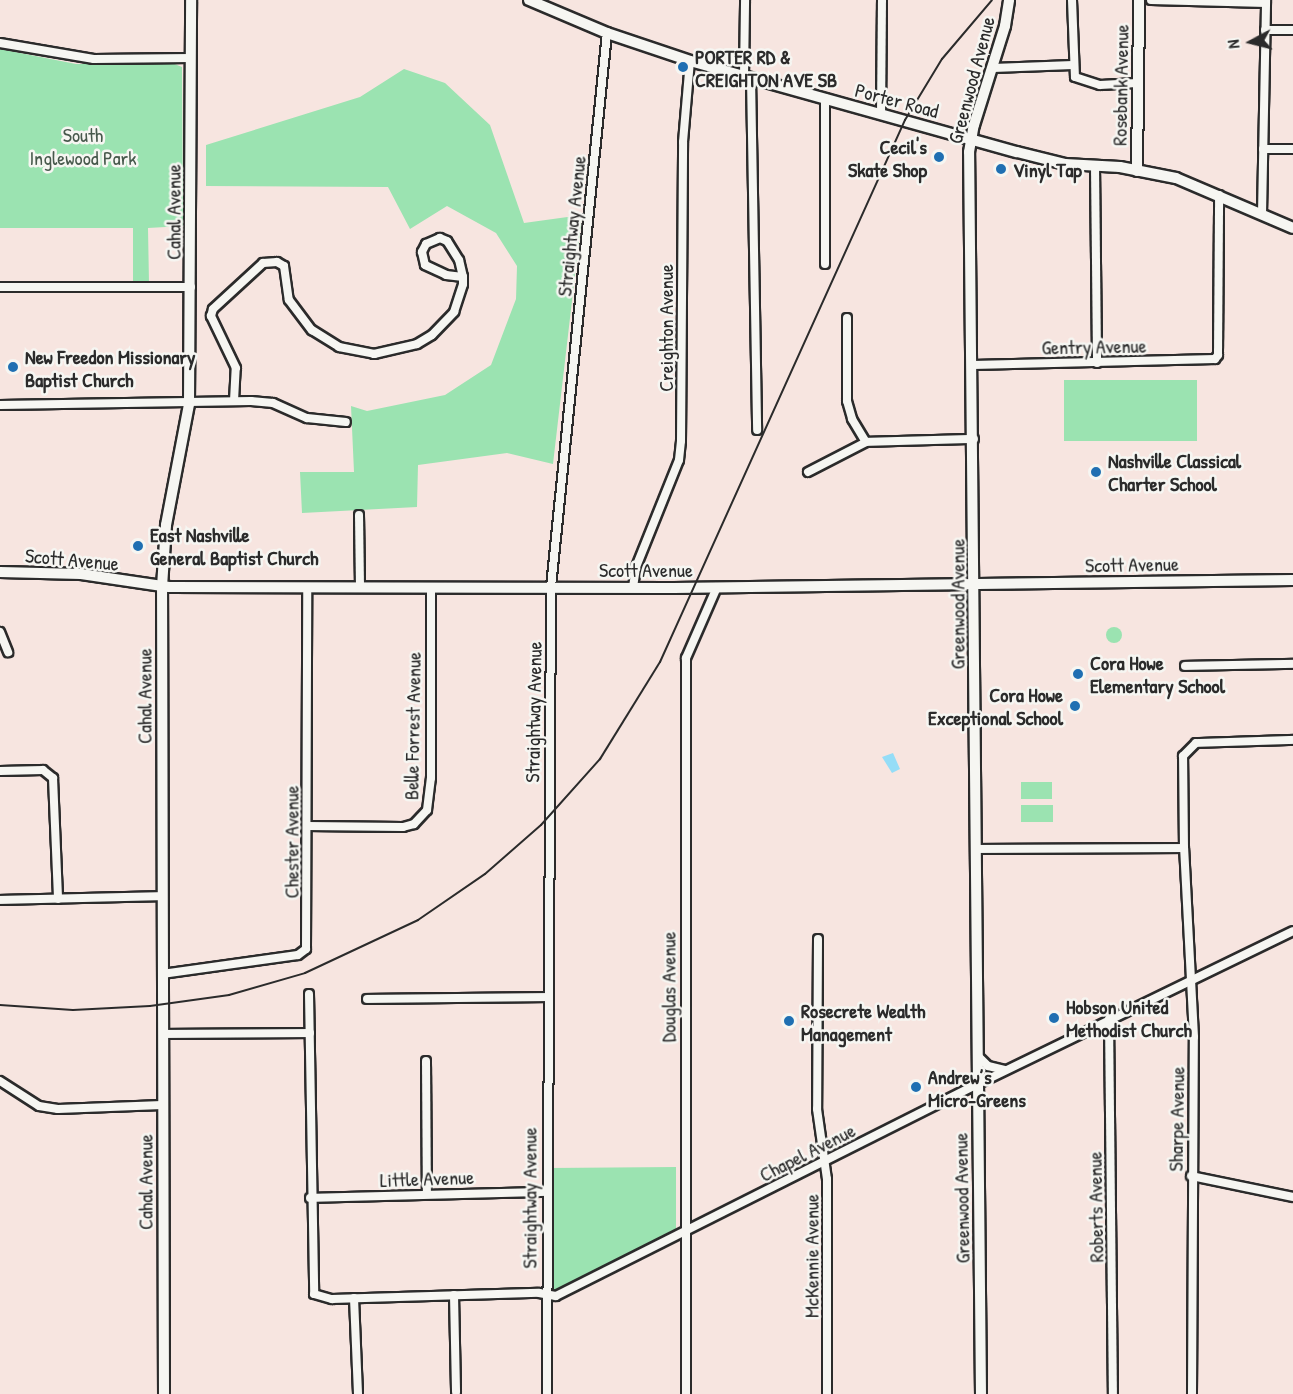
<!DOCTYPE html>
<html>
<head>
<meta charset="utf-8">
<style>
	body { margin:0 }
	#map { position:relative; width:1293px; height:1394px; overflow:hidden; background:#f7e5e0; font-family:"Patrick Hand",sans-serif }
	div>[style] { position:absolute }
	.green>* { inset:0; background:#9be3b1; transform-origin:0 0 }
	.round { border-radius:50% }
	.water>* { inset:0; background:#95ddf7 }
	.roads { filter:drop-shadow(2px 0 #2b2b2b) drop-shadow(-2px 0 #2b2b2b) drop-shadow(0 2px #2b2b2b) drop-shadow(0 -2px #2b2b2b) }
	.minor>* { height:8px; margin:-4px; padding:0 4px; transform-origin:4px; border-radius:4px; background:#f6f6f2 }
	.tertiary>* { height:10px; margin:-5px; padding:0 5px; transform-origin:5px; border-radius:5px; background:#f6f6f2 }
	.rail>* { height:2px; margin:-1px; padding:0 1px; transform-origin:1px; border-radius:1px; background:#2b2b2b }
	.dots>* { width:16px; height:16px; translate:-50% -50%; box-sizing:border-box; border:3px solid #f6f6f2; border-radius:50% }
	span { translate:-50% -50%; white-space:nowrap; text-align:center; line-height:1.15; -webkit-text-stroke:5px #f6f6f2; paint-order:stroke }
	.poi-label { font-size:20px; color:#2b2b2b; font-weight:700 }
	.left { translate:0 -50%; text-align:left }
	.right { translate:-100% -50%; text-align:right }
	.street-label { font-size:20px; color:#2b2b2b }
	.park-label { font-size:20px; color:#47594c }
	.north { position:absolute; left:1221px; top:12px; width:60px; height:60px; -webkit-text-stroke:4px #f6f6f2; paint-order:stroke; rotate:263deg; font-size:16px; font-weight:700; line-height:24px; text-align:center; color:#2b2b2b }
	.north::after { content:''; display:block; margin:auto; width:21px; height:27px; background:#2b2b2b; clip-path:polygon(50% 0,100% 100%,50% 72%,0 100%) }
</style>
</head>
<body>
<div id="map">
	<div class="green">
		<i style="clip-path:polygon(0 49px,76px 64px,172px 63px,182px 67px,183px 226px,148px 228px,149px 283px,133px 283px,133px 228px,0 228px)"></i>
		<i style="clip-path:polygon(404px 69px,445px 83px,490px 125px,524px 223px,582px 215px,553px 464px,507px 453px,418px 465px,417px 507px,302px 513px,300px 472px,354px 472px,351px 406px,367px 411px,445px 395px,491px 365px,516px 299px,517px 266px,496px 233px,447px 206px,410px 229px,388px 187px,206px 186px,206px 145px,360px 97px)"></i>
		<i style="left:1064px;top:380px;width:133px;height:61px"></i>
		<i class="round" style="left:1106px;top:627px;width:16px;height:16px"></i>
		<i style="left:1021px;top:782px;width:31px;height:17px"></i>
		<i style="left:1021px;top:805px;width:32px;height:17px"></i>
		<i style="clip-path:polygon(676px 1167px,676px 1230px,558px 1291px,549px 1289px,549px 1168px)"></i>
	</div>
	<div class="water">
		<i style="clip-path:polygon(893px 753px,900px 769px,892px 773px,882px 757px)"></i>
	</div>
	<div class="roads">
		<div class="minor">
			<i style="left:1072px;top:0;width:77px;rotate:87.8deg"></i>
			<i style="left:1075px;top:77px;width:26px;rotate:18deg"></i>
			<i style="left:1100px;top:85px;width:37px;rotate:-3deg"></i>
			<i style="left:1151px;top:0;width:115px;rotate:1.5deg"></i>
			<i style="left:1265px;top:30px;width:28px"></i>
			<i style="left:0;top:43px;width:95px;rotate:9.7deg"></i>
			<i style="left:94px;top:59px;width:97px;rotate:-0.6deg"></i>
			<i style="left:993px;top:68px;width:80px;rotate:-2.1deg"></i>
			<i style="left:744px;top:76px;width:76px;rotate:-89.2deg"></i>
			<i style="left:751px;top:78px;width:352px;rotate:89deg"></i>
			<i style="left:881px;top:114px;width:114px;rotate:-89.5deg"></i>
			<i style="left:1263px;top:149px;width:30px"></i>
			<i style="left:1095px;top:166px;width:197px;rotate:89.4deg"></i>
			<i style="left:1262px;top:214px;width:214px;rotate:-88.9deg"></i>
			<i style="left:825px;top:264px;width:166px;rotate:-90deg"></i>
			<i style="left:0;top:287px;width:191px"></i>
			<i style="left:847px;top:318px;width:83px;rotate:90deg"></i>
			<i style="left:847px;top:401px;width:19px;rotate:74deg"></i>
			<i style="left:852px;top:419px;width:27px;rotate:59deg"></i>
			<i style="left:973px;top:365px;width:242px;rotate:-1.4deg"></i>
			<i style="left:1215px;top:359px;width:5px;rotate:-53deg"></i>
			<i style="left:1218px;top:355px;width:160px;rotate:-89.6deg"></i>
			<i style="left:234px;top:401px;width:33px;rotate:-87deg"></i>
			<i style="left:236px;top:368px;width:58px;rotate:-115.7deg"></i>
			<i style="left:211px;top:316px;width:7px;rotate:-74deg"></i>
			<i style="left:213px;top:309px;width:68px;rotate:-42.6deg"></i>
			<i style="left:263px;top:263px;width:14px;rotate:-4deg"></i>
			<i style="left:277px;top:262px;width:8px;rotate:30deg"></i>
			<i style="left:284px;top:266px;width:34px;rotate:82deg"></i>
			<i style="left:289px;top:300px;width:38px;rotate:53deg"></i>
			<i style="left:312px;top:330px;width:32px;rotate:32deg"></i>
			<i style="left:339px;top:347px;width:36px;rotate:11deg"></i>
			<i style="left:374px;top:354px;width:44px;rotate:-13.1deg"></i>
			<i style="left:417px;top:344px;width:17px;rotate:-31deg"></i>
			<i style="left:432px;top:335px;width:32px;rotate:-46deg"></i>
			<i style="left:454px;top:312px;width:29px;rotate:-72deg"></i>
			<i style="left:463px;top:284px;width:7px;rotate:-90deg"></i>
			<i style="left:463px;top:277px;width:17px;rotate:-103deg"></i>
			<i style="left:459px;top:260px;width:22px;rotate:-122deg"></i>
			<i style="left:447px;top:241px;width:8px;rotate:-157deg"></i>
			<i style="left:440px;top:238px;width:15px;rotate:157deg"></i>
			<i style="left:426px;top:244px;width:9px;rotate:117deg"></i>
			<i style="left:422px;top:252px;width:13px;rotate:77deg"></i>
			<i style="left:425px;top:265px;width:23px;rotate:25deg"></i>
			<i style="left:446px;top:275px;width:17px;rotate:7deg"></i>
			<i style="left:0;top:405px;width:251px;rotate:-0.9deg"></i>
			<i style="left:251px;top:401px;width:22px;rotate:5deg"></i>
			<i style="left:273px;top:403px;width:37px;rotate:24deg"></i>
			<i style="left:307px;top:418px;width:39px;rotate:6deg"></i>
			<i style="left:808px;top:472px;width:65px;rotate:-27.3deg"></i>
			<i style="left:866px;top:442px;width:108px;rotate:-1.6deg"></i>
			<i style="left:359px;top:515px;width:73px;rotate:89.2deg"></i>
			<i style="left:633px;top:587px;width:20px;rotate:-81deg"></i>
			<i style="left:636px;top:567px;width:115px;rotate:-68.1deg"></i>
			<i style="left:679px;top:460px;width:19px;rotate:-84deg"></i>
			<i style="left:681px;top:441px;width:299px;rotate:-89.6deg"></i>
			<i style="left:683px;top:142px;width:81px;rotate:-85.1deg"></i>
			<i style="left:0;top:632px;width:22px;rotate:68deg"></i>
			<i style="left:1185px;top:666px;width:108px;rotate:-1.1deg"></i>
			<i style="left:0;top:771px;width:43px;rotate:-1.3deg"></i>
			<i style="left:43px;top:770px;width:13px;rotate:39deg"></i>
			<i style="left:53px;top:778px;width:121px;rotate:87.6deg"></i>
			<i style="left:307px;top:826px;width:96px;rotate:0.6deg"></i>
			<i style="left:403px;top:827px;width:11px;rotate:-15deg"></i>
			<i style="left:414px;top:824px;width:19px;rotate:-47deg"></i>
			<i style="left:427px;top:810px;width:32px;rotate:-83deg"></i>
			<i style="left:431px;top:778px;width:191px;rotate:-90deg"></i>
			<i style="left:976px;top:849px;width:208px;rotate:-0.3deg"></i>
			<i style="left:0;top:900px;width:163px;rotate:-1.4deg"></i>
			<i style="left:818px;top:939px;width:170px;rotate:90.3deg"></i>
			<i style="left:817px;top:1109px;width:71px;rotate:81.9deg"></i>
			<i style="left:827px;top:1179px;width:215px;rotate:90deg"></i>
			<i style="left:162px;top:974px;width:137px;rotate:-8deg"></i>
			<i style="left:298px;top:955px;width:10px;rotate:-37deg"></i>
			<i style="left:306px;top:949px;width:361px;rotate:-89.8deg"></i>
			<i style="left:309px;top:994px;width:300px;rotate:89deg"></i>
			<i style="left:314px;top:1294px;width:19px;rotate:16deg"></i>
			<i style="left:332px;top:1299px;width:207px;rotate:-1.7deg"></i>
			<i style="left:539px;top:1293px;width:17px;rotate:10deg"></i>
			<i style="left:556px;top:1296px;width:472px;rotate:-26.7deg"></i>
			<i style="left:978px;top:1084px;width:350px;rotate:-25.9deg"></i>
			<i style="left:367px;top:999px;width:180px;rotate:-0.6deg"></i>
			<i style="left:1109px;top:1019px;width:375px;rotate:89.4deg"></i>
			<i style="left:163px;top:1034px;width:147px;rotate:-0.4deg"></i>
			<i style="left:978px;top:1056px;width:14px;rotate:45deg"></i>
			<i style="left:988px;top:1066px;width:17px;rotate:13deg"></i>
			<i style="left:426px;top:1061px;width:132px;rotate:89.6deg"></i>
			<i style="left:0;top:1081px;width:46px;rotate:32.7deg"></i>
			<i style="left:39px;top:1106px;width:19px;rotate:9deg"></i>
			<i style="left:58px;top:1109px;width:104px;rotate:-2.2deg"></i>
			<i style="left:1191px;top:1176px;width:104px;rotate:11.6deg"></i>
			<i style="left:310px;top:1198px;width:236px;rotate:-1.5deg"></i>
			<i style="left:454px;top:1295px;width:97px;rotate:88.8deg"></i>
			<i style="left:354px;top:1298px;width:96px;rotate:87.6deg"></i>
			<i style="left:547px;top:1394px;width:807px;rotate:-89.72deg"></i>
			<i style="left:551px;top:587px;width:557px;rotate:-84.23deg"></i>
			<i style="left:686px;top:1394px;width:736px;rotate:-90deg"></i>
			<i style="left:686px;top:658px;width:77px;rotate:-66.4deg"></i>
			<i style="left:1192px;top:1394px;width:357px;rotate:-89.7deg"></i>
			<i style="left:1194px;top:1037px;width:189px;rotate:-93deg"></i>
			<i style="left:1184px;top:848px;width:92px;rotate:-90.6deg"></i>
			<i style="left:1183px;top:756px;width:18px;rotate:-45deg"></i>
			<i style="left:1196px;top:743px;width:97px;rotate:-1.8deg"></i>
		</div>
		<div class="tertiary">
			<i style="left:529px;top:0;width:85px;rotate:22.9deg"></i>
			<i style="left:607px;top:33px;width:88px;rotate:18.6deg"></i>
			<i style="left:690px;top:61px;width:339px;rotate:15.6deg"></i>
			<i style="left:1017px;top:152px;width:49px;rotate:14deg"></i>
			<i style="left:1065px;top:164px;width:55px;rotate:3.1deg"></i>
			<i style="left:1120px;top:167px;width:57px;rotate:11.1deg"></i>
			<i style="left:1176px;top:178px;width:127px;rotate:23.1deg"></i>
			<i style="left:1137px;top:171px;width:171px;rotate:-89.3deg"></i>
			<i style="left:0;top:572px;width:81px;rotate:1.4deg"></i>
			<i style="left:81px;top:574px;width:89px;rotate:8.4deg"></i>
			<i style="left:169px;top:587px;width:505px;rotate:0.11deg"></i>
			<i style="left:674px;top:588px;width:619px;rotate:-0.74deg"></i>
			<i style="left:164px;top:1394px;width:807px;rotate:-90.14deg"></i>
			<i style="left:162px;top:587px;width:62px;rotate:-86.3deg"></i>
			<i style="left:166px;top:525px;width:123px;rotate:-79.2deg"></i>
			<i style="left:189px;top:404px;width:404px;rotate:-89.7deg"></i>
			<i style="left:981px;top:1394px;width:1242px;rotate:-90.55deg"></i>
			<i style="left:969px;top:152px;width:27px;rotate:-80deg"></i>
			<i style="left:974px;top:125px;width:104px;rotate:-72.6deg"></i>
			<i style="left:1005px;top:26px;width:26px;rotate:-81deg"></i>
		</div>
	</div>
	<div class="rail">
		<i style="left:0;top:1005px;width:73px;rotate:3.9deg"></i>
		<i style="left:73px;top:1010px;width:77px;rotate:-3deg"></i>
		<i style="left:150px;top:1006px;width:80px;rotate:-7.9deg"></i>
		<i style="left:229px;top:995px;width:79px;rotate:-16.1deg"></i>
		<i style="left:305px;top:973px;width:125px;rotate:-25.1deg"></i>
		<i style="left:418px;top:920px;width:81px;rotate:-34.5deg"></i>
		<i style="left:485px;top:874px;width:74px;rotate:-41.2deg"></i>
		<i style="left:541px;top:825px;width:89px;rotate:-48.2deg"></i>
		<i style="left:600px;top:759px;width:114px;rotate:-58.3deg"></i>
		<i style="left:660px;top:662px;width:595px;rotate:-65.68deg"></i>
		<i style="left:905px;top:120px;width:71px;rotate:-58.8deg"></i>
		<i style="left:942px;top:59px;width:77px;rotate:-49.7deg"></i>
	</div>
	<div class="dots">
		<i style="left:683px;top:67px;background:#1f6fb2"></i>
		<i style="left:939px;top:157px;background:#1f6fb2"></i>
		<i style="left:1001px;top:169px;background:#1f6fb2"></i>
		<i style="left:13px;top:367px;background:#1f6fb2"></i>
		<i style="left:1096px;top:472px;background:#1f6fb2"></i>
		<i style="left:138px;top:546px;background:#1f6fb2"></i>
		<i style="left:1078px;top:674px;background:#1f6fb2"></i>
		<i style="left:1075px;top:706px;background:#1f6fb2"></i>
		<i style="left:1054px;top:1018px;background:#1f6fb2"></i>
		<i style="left:789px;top:1021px;background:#1f6fb2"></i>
		<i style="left:916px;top:1087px;background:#1f6fb2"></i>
	</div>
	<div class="poi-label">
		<span class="left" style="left:695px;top:68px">PORTER RD &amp;<br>CREIGHTON AVE SB</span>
		<span class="right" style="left:927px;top:158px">Cecil's<br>Skate Shop</span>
		<span class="left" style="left:1013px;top:169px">Vinyl Tap</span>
		<span class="left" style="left:25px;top:368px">New Freedon Missionary<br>Baptist Church</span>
		<span class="left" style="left:1108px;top:472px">Nashville Classical<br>Charter School</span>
		<span class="left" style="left:150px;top:546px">East Nashville<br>General Baptist Church</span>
		<span class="left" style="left:1090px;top:674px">Cora Howe<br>Elementary School</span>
		<span class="right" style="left:1063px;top:706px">Cora Howe<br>Exceptional School</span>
		<span class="left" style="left:1066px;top:1018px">Hobson United<br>Methodist Church</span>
		<span class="left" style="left:801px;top:1022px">Rosecrete Wealth<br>Management</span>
		<span class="left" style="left:928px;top:1088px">Andrew’s<br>Micro-Greens</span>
	</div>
	<div class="street-label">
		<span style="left:971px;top:80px;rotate:-75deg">Greenwood Avenue</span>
		<span style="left:1120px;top:85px;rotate:-89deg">Rosebank Avenue</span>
		<span style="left:897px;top:100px;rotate:15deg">Porter Road</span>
		<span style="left:173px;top:212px;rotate:-90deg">Cahal Avenue</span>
		<span style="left:571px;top:226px;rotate:-84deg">Straightway Avenue</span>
		<span style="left:665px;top:328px;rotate:-90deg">Creighton Avenue</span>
		<span style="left:1094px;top:346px;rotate:-1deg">Gentry Avenue</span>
		<span style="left:72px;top:559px;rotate:5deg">Scott Avenue</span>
		<span style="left:1132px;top:564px;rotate:-1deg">Scott Avenue</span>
		<span style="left:646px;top:569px">Scott Avenue</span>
		<span style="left:957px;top:604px;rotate:-90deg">Greenwood Avenue</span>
		<span style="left:144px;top:696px;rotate:-90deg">Cahal Avenue</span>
		<span style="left:533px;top:712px;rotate:-89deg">Straightway Avenue</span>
		<span style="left:412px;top:726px;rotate:-89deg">Belle Forrest Avenue</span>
		<span style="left:291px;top:842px;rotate:-90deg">Chester Avenue</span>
		<span style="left:668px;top:987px;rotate:-90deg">Douglas Avenue</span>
		<span style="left:1176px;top:1119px;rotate:-89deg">Sharpe Avenue</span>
		<span style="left:807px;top:1152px;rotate:-27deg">Chapel Avenue</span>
		<span style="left:427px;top:1178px;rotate:-2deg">Little Avenue</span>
		<span style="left:145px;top:1182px;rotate:-90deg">Cahal Avenue</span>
		<span style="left:529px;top:1198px;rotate:-90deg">Straightway Avenue</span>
		<span style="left:961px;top:1198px;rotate:-91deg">Greenwood Avenue</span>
		<span style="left:1095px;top:1207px;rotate:-91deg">Roberts Avenue</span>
		<span style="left:811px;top:1256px;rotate:-90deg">McKennie Avenue</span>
	</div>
	<div class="park-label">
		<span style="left:83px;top:146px">South<br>Inglewood Park</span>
	</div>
	<div class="north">N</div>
</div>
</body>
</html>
